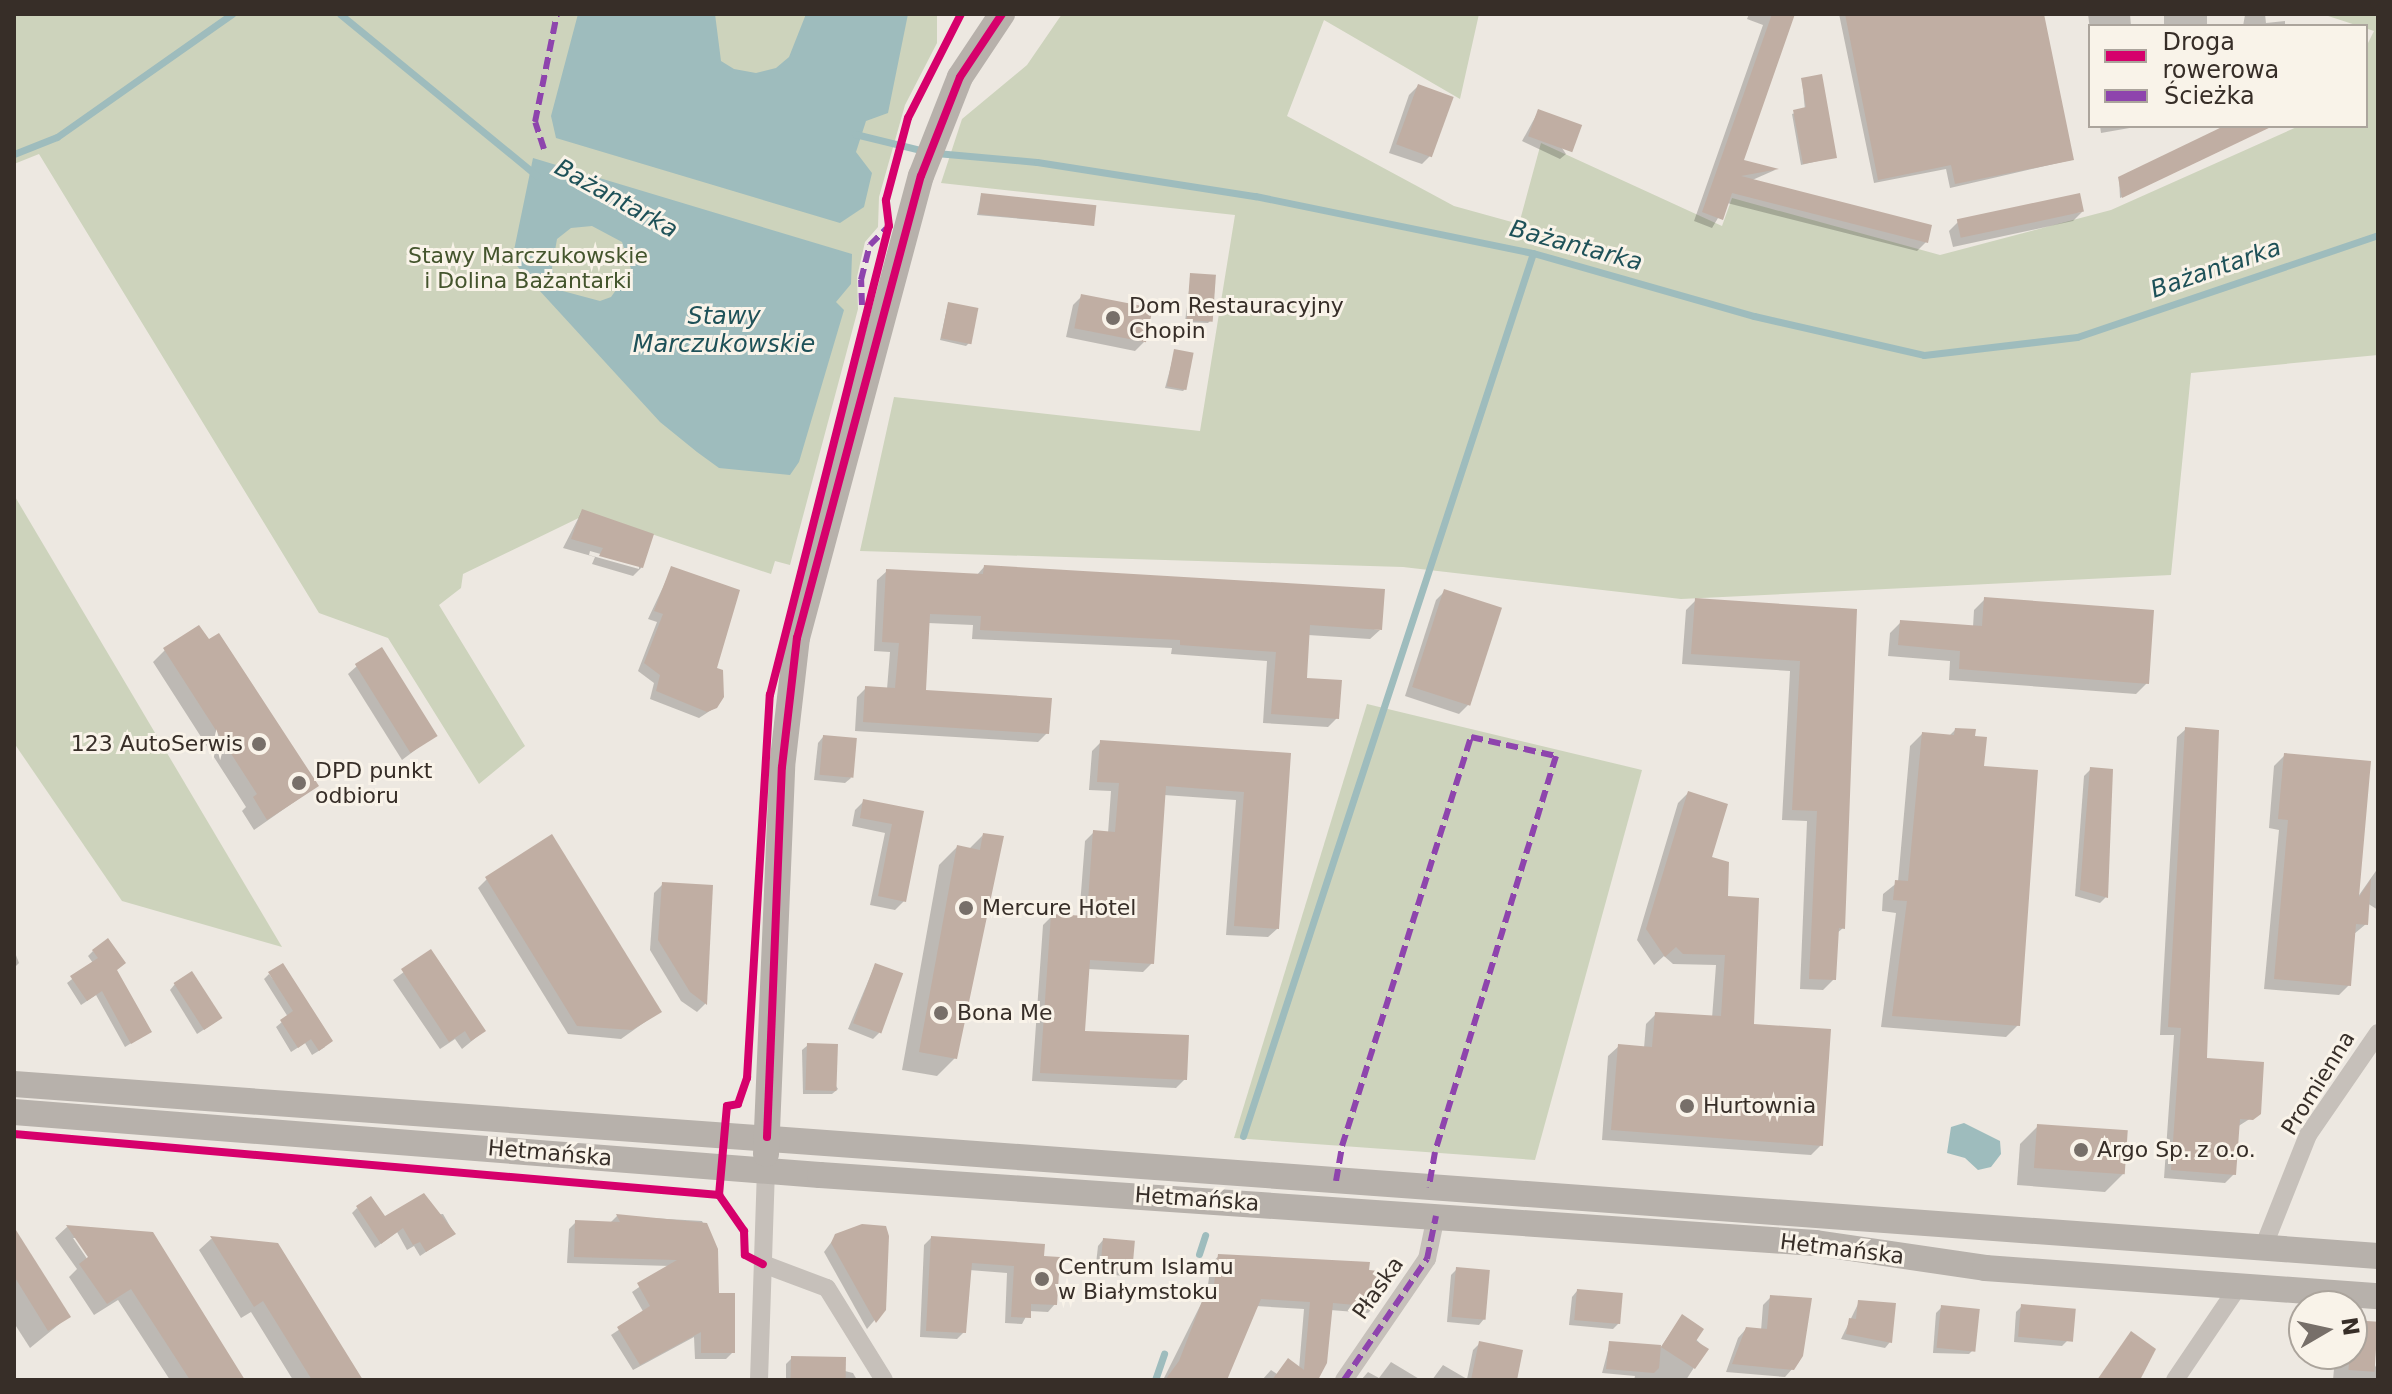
<!DOCTYPE html>
<html>
<head>
<meta charset="utf-8">
<style>
	body { margin:0 }
	#map { position:relative; width:2392px; height:1394px; overflow:hidden; background:#ede8e1; font-family:"DejaVu Sans",sans-serif }
	div>[style] { position:absolute }
	.green>* { inset:0; background:#cdd3bc }
	.water>* { inset:0; background:#9ebcbd }
	.shadow>* { inset:0; background:#0003; transform-origin:0 0 }
	.stream>* { height:7px; margin:-3.5px; padding:0 3.5px; transform-origin:3.5px; border-radius:3.5px; background:#9ebcbd }
	.building>* { inset:0; background:#c0aea3; transform-origin:0 0 }
	.street>* { height:18px; margin:-9px; padding:0 9px; transform-origin:9px; border-radius:9px; background:#c6c0ba }
	.secondary>* { height:26px; margin:-13px; padding:0 13px; transform-origin:13px; border-radius:13px; background:#b7b1ab }
	.quiet>* { height:6px; margin-top:-3px; transform-origin:0; background:repeating-linear-gradient(90deg,#8e44ad 0 12px,transparent 0 18px) }
	.cycleway>* { height:8px; margin:-4px; padding:0 4px; transform-origin:4px; border-radius:4px; background:#d6006c }
	.dots>* { width:22px; height:22px; translate:-50% -50%; box-sizing:border-box; border:4px solid #f9f3e9; border-radius:50% }
	span { translate:-50% -50%; white-space:nowrap; text-align:center; line-height:1.15; -webkit-text-stroke:6px #f9f3e9; paint-order:stroke }
	.park-label { font-size:22px; color:#44552d }
	.poi-label { font-size:22px; color:#372e28 }
	.left { translate:0 -50%; text-align:left }
	.right { translate:-100% -50%; text-align:right }
	.street-label { font-size:22px; color:#372e28 }
	.water-label { font-size:24px; color:#1e5158; font-style:italic }
	.frame { position:absolute; inset:0; border:16px solid #372e28; pointer-events:none }
	.legend { position:absolute; left:2088px; top:24px; width:280px; height:104px; box-sizing:border-box; background:#f9f3e9; border:2px solid #aba49c; margin:0; padding:10px 14px; list-style:none; font-size:24px; color:#372e28 }
	.legend li { display:flex; align-items:center; gap:16px; height:40px }
	.legend b { width:40px; border:2px solid #aba49c }
	.north { position:absolute; left:2288px; top:1290px; width:80px; height:80px; box-sizing:border-box; background:#f9f3e9; border:2px solid #aba49c; border-radius:50%; rotate:81deg; font-size:22px; font-weight:700; line-height:32px; text-align:center; color:#372e28 }
	.north::after { content:''; display:block; margin:auto; width:28px; height:36px; background:#776f69; clip-path:polygon(50% 0,100% 100%,50% 72%,0 100%) }
</style>
</head>
<body>
<div id="map">
	<div class="green">
		<i style="clip-path:polygon(14px 14px,937px 14px,937px 43px,905px 105px,879px 197px,878px 227px,865px 242px,857px 277px,858px 309px,790px 565px,775px 561px,771px 574px,589px 513px,463px 574px,461px 588px,439px 605px,525px 746px,479px 784px,388px 638px,319px 613px,39px 154px,14px 164px)"></i>
		<i style="clip-path:polygon(1062px 14px,1479px 14px,1460px 99px,1324px 20px,1287px 116px,1454px 206px,1519px 224px,1541px 143px,1722px 226px,1732px 198px,1940px 255px,2111px 210px,2299px 126px,2366px 126px,2366px 47px,2374px 31px,2322px 14px,2378px 14px,2378px 355px,2191px 373px,2171px 575px,1681px 599px,1403px 567px,860px 551px,894px 397px,1200px 431px,1235px 215px,941px 183px,962px 119px,1027px 65px)"></i>
		<i style="clip-path:polygon(14px 495px,282px 947px,122px 901px,14px 743px)"></i>
		<i style="clip-path:polygon(1367px 704px,1642px 770px,1535px 1160px,1234px 1138px)"></i>
	</div>
	<div class="water">
		<i style="clip-path:polygon(578px 14px,715px 14px,721px 61px,734px 69px,756px 73px,776px 68px,789px 57px,806px 14px,908px 14px,888px 113px,866px 121px,856px 152px,872px 173px,864px 207px,840px 223px,556px 138px,551px 116px)"></i>
		<i style="clip-path:polygon(evenodd,533px 158px,852px 254px,851px 284px,836px 302px,844px 310px,799px 462px,790px 475px,719px 468px,697px 452px,660px 422px,517px 266px,513px 255px,533px 158px,592px 226px,622px 242px,631px 269px,611px 297px,600px 301px,559px 290px,552px 268px,557px 239px,571px 228px,592px 226px)"></i>
		<i style="clip-path:polygon(1964px 1123px,2000px 1141px,2001px 1154px,1991px 1167px,1978px 1170px,1965px 1158px,1947px 1153px,1951px 1127px)"></i>
	</div>
	<div class="shadow">
		<i style="clip-path:polygon(1749px 14px,1793px 14px,1741px 162px,1775px 170px,1750px 181px,1926px 242px,1917px 251px,1727px 203px,1712px 228px,1694px 221px,1763px 25px,1747px 19px)"></i>
		<i style="clip-path:polygon(1839px 14px,2042px 14px,2071px 160px,1950px 188px,1946px 169px,1874px 183px)"></i>
		<i style="clip-path:polygon(2088px 14px,2130px 14px,2131px 26px,2090px 26px,2090px 30px)"></i>
		<i style="left:2164px;top:14px;width:43px;height:12px"></i>
		<i style="clip-path:polygon(2265px 14px,2266px 23px,2285px 21px,2285px 26px,2243px 26px,2245px 15px)"></i>
		<i style="clip-path:polygon(1802px 80px,1835px 157px,1801px 165px,1792px 114px,1805px 110px)"></i>
		<i style="clip-path:polygon(1418px 86px,1451px 98px,1431px 155px,1422px 164px,1389px 153px,1409px 95px)"></i>
		<i style="clip-path:polygon(1538px 112px,1566px 154px,1560px 159px,1522px 141px)"></i>
		<i style="clip-path:polygon(2100px 126px,2141px 126px,2101px 133px)"></i>
		<i style="clip-path:polygon(2219px 151px,2120px 198px,2119px 178px)"></i>
		<i style="clip-path:polygon(981px 195px,1092px 225px,977px 215px)"></i>
		<i style="clip-path:polygon(2082px 212px,2073px 221px,1953px 247px,1949px 231px,1958px 222px)"></i>
		<i style="clip-path:polygon(1191px 275px,1210px 321px,1208px 323px,1185px 322px)"></i>
		<i style="clip-path:polygon(1082px 296px,1144px 342px,1135px 351px,1066px 337px,1073px 305px)"></i>
		<i style="clip-path:polygon(948px 304px,969px 343px,966px 346px,940px 340px)"></i>
		<i style="clip-path:polygon(1175px 351px,1185px 389px,1183px 391px,1165px 388px)"></i>
		<i style="clip-path:polygon(evenodd,582px 511px,642px 567px,633px 576px,592px 564px,595px 557px,563px 548px,582px 511px,590px 551px,639px 565px,639px 569px,589px 555px,590px 551px)"></i>
		<i style="clip-path:polygon(984px 567px,1380px 630px,1370px 639px,1308px 635px,1305px 679px,1337px 718px,1328px 727px,1263px 723px,1267px 661px,1171px 654px,1172px 648px,972px 639px,973px 625px,928px 623px,924px 691px,1047px 733px,1038px 742px,855px 731px,857px 697px,866px 688px,887px 689px,890px 652px,874px 651px,877px 580px,887px 571px,976px 576px)"></i>
		<i style="clip-path:polygon(672px 568px,714px 669px,716px 707px,699px 718px,650px 699px,654px 683px,638px 671px,657px 622px,648px 619px)"></i>
		<i style="clip-path:polygon(1444px 592px,1468px 705px,1459px 714px,1405px 696px,1436px 600px)"></i>
		<i style="clip-path:polygon(1985px 599px,2147px 683px,2136px 694px,1949px 680px,1950px 661px,1888px 656px,1890px 633px,1901px 622px,1973px 627px,1974px 610px)"></i>
		<i style="clip-path:polygon(1696px 600px,1855px 611px,1843px 928px,1836px 934px,1834px 979px,1823px 990px,1800px 989px,1807px 821px,1782px 820px,1790px 671px,1682px 664px,1686px 610px)"></i>
		<i style="clip-path:polygon(165px 650px,317px 786px,254px 830px,242px 811px,246px 807px,153px 662px)"></i>
		<i style="clip-path:polygon(357px 666px,435px 735px,402px 760px,348px 674px)"></i>
		<i style="clip-path:polygon(2186px 729px,2205px 1059px,2259px 1113px,2237px 1127px,2234px 1174px,2225px 1183px,2164px 1178px,2174px 1035px,2160px 1035px,2177px 737px)"></i>
		<i style="clip-path:polygon(1955px 730px,1982px 768px,2018px 1025px,2006px 1037px,1881px 1027px,1896px 913px,1882px 911px,1883px 894px,1898px 882px,1910px 746px,1922px 734px,1949px 736px)"></i>
		<i style="clip-path:polygon(823px 737px,851px 778px,845px 783px,814px 780px,818px 743px)"></i>
		<i style="clip-path:polygon(1101px 742px,1289px 755px,1277px 929px,1268px 937px,1226px 935px,1236px 800px,1164px 795px,1152px 963px,1143px 972px,1088px 969px,1083px 1033px,1185px 1079px,1176px 1088px,1032px 1081px,1043px 925px,1052px 916px,1079px 918px,1085px 841px,1094px 832px,1108px 833px,1111px 791px,1089px 790px,1092px 751px)"></i>
		<i style="clip-path:polygon(2284px 756px,2357px 898px,2378px 868px,2378px 910px,2367px 903px,2366px 924px,2354px 934px,2349px 985px,2339px 995px,2264px 989px,2279px 830px,2269px 828px,2274px 766px)"></i>
		<i style="clip-path:polygon(2091px 769px,2106px 897px,2100px 903px,2075px 896px,2084px 776px)"></i>
		<i style="clip-path:polygon(1688px 793px,1726px 898px,1752px 1026px,1821px 1145px,1811px 1155px,1602px 1140px,1608px 1056px,1619px 1046px,1644px 1048px,1646px 1024px,1656px 1014px,1712px 1018px,1716px 965px,1673px 964px,1664px 956px,1654px 965px,1637px 940px,1678px 803px)"></i>
		<i style="clip-path:polygon(864px 801px,922px 812px,904px 901px,895px 910px,870px 905px,885px 833px,852px 826px,855px 810px)"></i>
		<i style="clip-path:polygon(983px 835px,955px 1058px,937px 1076px,902px 1070px,939px 865px,957px 847px,969px 849px)"></i>
		<i style="clip-path:polygon(487px 879px,659px 1012px,621px 1039px,568px 1034px,478px 888px)"></i>
		<i style="clip-path:polygon(663px 884px,711px 887px,705px 1004px,697px 1012px,681px 1001px,650px 950px,654px 893px)"></i>
		<i style="clip-path:polygon(14px 950px,19px 963px,14px 968px)"></i>
		<i style="clip-path:polygon(93px 951px,115px 970px,149px 1032px,125px 1047px,96px 995px,81px 1005px,67px 983px,93px 963px,88px 956px)"></i>
		<i style="clip-path:polygon(431px 952px,484px 1031px,462px 1049px,455px 1039px,440px 1049px,393px 980px)"></i>
		<i style="clip-path:polygon(875px 965px,879px 1033px,873px 1039px,848px 1029px)"></i>
		<i style="clip-path:polygon(269px 974px,325px 1047px,312px 1055px,305px 1043px,291px 1052px,276px 1027px,288px 1017px,264px 979px)"></i>
		<i style="clip-path:polygon(175px 984px,214px 1023px,197px 1034px,170px 990px)"></i>
		<i style="clip-path:polygon(808px 1045px,838px 1089px,832px 1094px,803px 1094px,802px 1050px)"></i>
		<i style="clip-path:polygon(2038px 1126px,2123px 1174px,2105px 1192px,2017px 1185px,2020px 1144px)"></i>
		<i style="clip-path:polygon(357px 1208px,384px 1219px,443px 1214px,454px 1233px,420px 1256px,414px 1246px,407px 1250px,397px 1232px,375px 1248px,352px 1213px)"></i>
		<i style="clip-path:polygon(617px 1216px,702px 1221px,716px 1249px,717px 1295px,733px 1352px,726px 1359px,695px 1359px,694px 1337px,633px 1370px,611px 1335px,644px 1313px,632px 1292px,670px 1266px,567px 1263px,569px 1229px,576px 1222px,609px 1224px)"></i>
		<i style="clip-path:polygon(evenodd,67px 1227px,152px 1234px,242px 1380px,170px 1380px,118px 1300px,94px 1315px,69px 1277px,77px 1269px,55px 1238px,67px 1227px,73px 1238px,78px 1238px,95px 1264px,92px 1266px,73px 1238px)"></i>
		<i style="clip-path:polygon(14px 1230px,68px 1317px,30px 1348px,14px 1323px)"></i>
		<i style="clip-path:polygon(836px 1236px,884px 1309px,867px 1329px,824px 1252px)"></i>
		<i style="clip-path:polygon(931px 1238px,1042px 1258px,1055px 1304px,1048px 1312px,1029px 1311px,1022px 1324px,1005px 1323px,1007px 1273px,969px 1270px,964px 1332px,957px 1339px,920px 1337px,924px 1245px)"></i>
		<i style="clip-path:polygon(211px 1239px,277px 1245px,361px 1380px,293px 1380px,251px 1312px,241px 1318px,199px 1250px)"></i>
		<i style="clip-path:polygon(1103px 1240px,1130px 1270px,1124px 1276px,1095px 1273px,1098px 1246px)"></i>
		<i style="clip-path:polygon(1219px 1256px,1368px 1263px,1375px 1306px,1368px 1313px,1330px 1310px,1312px 1380px,1262px 1380px,1271px 1370px,1277px 1374px,1299px 1369px,1304px 1309px,1256px 1306px,1224px 1380px,1163px 1380px,1207px 1292px,1211px 1263px)"></i>
		<i style="clip-path:polygon(1457px 1269px,1484px 1319px,1479px 1325px,1447px 1322px,1451px 1275px)"></i>
		<i style="clip-path:polygon(1577px 1291px,1619px 1323px,1613px 1329px,1569px 1325px,1572px 1297px)"></i>
		<i style="clip-path:polygon(1771px 1297px,1793px 1368px,1785px 1377px,1726px 1372px,1738px 1338px,1746px 1329px,1761px 1331px,1763px 1305px)"></i>
		<i style="clip-path:polygon(1859px 1302px,1890px 1342px,1885px 1348px,1841px 1339px)"></i>
		<i style="clip-path:polygon(2022px 1306px,2068px 1340px,2062px 1346px,2014px 1342px,2016px 1312px)"></i>
		<i style="clip-path:polygon(1942px 1307px,1975px 1348px,1969px 1354px,1933px 1353px,1936px 1313px)"></i>
		<i style="clip-path:polygon(1678px 1322px,1706px 1349px,1686px 1380px,1634px 1380px,1635px 1376px,1602px 1373px,1610px 1343px,1661px 1347px)"></i>
		<i style="clip-path:polygon(2352px 1322px,2378px 1371px,2378px 1380px,2333px 1380px,2335px 1358px,2314px 1357px,2352px 1354px)"></i>
		<i style="clip-path:polygon(1480px 1343px,1509px 1380px,1432px 1380px,1443px 1365px,1467px 1379px,1473px 1350px)"></i>
		<i style="clip-path:polygon(792px 1358px,853px 1373px,857px 1380px,786px 1380px,786px 1364px)"></i>
		<i style="clip-path:polygon(1391px 1362px,1421px 1380px,1361px 1380px,1368px 1372px,1379px 1378px)"></i>
	</div>
	<div class="stream">
		<i style="left:340px;top:14px;width:254px;rotate:39.4deg"></i>
		<i style="left:855px;top:134px;width:71px;rotate:13.8deg"></i>
		<i style="left:936px;top:153px;width:101px;rotate:5.1deg"></i>
		<i style="left:1037px;top:162px;width:221px;rotate:8.9deg"></i>
		<i style="left:1255px;top:196px;width:284px;rotate:11.6deg"></i>
		<i style="left:1533px;top:253px;width:230px;rotate:15.9deg"></i>
		<i style="left:1754px;top:316px;width:174px;rotate:12.9deg"></i>
		<i style="left:1924px;top:355px;width:154px;rotate:-6.7deg"></i>
		<i style="left:2077px;top:337px;width:318px;rotate:-18.7deg"></i>
		<i style="left:14px;top:154px;width:46px;rotate:-21.6deg"></i>
		<i style="left:57px;top:137px;width:214px;rotate:-35.1deg"></i>
		<i style="left:1243px;top:1136px;width:929px;rotate:-71.82deg"></i>
		<i style="left:1199px;top:1254px;width:20px;rotate:-72deg"></i>
		<i style="left:1155px;top:1380px;width:28px;rotate:-71deg"></i>
	</div>
	<div class="building">
		<i style="clip-path:polygon(1772px 14px,1795px 14px,1744px 160px,1779px 169px,1741px 176px,1932px 225px,1928px 243px,1732px 193px,1723px 220px,1702px 212px)"></i>
		<i style="clip-path:polygon(1845px 14px,2044px 14px,2074px 160px,1955px 184px,1951px 165px,1878px 180px)"></i>
		<i style="clip-path:polygon(1822px 74px,1837px 158px,1803px 164px,1793px 110px,1806px 107px,1801px 78px)"></i>
		<i style="left:1418px;top:84px;width:38px;height:64px;rotate:20deg"></i>
		<i style="left:1538px;top:109px;width:47px;height:29px;rotate:20deg"></i>
		<i style="clip-path:polygon(2224px 126px,2273px 126px,2122px 198px,2118px 177px)"></i>
		<i style="left:981px;top:193px;width:116px;height:21px;rotate:6deg"></i>
		<i style="left:2080px;top:193px;width:19px;height:126px;rotate:78deg"></i>
		<i style="left:1190px;top:273px;width:26px;height:47px;rotate:4deg"></i>
		<i style="left:1081px;top:294px;width:73px;height:35px;rotate:11deg"></i>
		<i style="left:948px;top:302px;width:31px;height:37px;rotate:11deg"></i>
		<i style="left:1174px;top:349px;width:20px;height:38px;rotate:11deg"></i>
		<i style="clip-path:polygon(582px 509px,654px 534px,643px 568px,599px 556px,603px 548px,571px 539px)"></i>
		<i style="clip-path:polygon(984px 565px,1385px 589px,1382px 630px,1310px 625px,1307px 678px,1342px 680px,1339px 719px,1271px 714px,1276px 652px,1180px 645px,1180px 640px,980px 630px,981px 616px,930px 614px,926px 690px,1052px 698px,1049px 734px,863px 722px,865px 686px,895px 688px,899px 643px,882px 642px,886px 569px,983px 574px)"></i>
		<i style="clip-path:polygon(671px 566px,740px 590px,717px 668px,723px 670px,724px 697px,717px 708px,707px 712px,656px 691px,660px 675px,644px 663px,663px 614px,654px 611px)"></i>
		<i style="left:1444px;top:589px;width:61px;height:103px;rotate:18deg"></i>
		<i style="clip-path:polygon(1984px 597px,2154px 610px,2149px 684px,1959px 669px,1960px 651px,1898px 645px,1900px 620px,1982px 626px)"></i>
		<i style="clip-path:polygon(1695px 598px,1857px 609px,1845px 929px,1839px 928px,1836px 980px,1809px 979px,1817px 811px,1792px 810px,1800px 661px,1691px 654px)"></i>
		<i style="clip-path:polygon(199px 625px,209px 639px,219px 633px,319px 786px,267px 820px,253px 797px,257px 794px,163px 648px)"></i>
		<i style="left:382px;top:647px;width:105px;height:32px;rotate:58deg"></i>
		<i style="clip-path:polygon(2185px 727px,2219px 730px,2207px 1058px,2264px 1062px,2261px 1114px,2253px 1120px,2240px 1119px,2236px 1175px,2171px 1170px,2181px 1028px,2168px 1027px)"></i>
		<i style="clip-path:polygon(1955px 728px,1976px 729px,1975px 736px,1987px 737px,1984px 766px,2038px 770px,2020px 1026px,1892px 1016px,1907px 901px,1893px 900px,1895px 880px,1908px 881px,1922px 732px,1954px 735px)"></i>
		<i style="left:823px;top:735px;width:34px;height:40px;rotate:5deg"></i>
		<i style="clip-path:polygon(1100px 740px,1291px 753px,1279px 929px,1234px 926px,1244px 792px,1166px 786px,1154px 964px,1090px 960px,1085px 1031px,1189px 1035px,1187px 1080px,1040px 1073px,1051px 914px,1087px 916px,1093px 830px,1115px 832px,1119px 783px,1097px 782px)"></i>
		<i style="clip-path:polygon(2284px 753px,2371px 761px,2359px 897px,2371px 879px,2368px 925px,2356px 924px,2351px 986px,2274px 979px,2288px 820px,2278px 819px)"></i>
		<i style="clip-path:polygon(2090px 767px,2113px 769px,2108px 898px,2080px 890px)"></i>
		<i style="clip-path:polygon(1688px 791px,1728px 804px,1712px 857px,1729px 862px,1728px 896px,1759px 898px,1754px 1024px,1831px 1029px,1823px 1146px,1611px 1130px,1618px 1044px,1652px 1047px,1655px 1012px,1721px 1016px,1725px 955px,1683px 954px,1676px 947px,1665px 957px,1646px 929px)"></i>
		<i style="clip-path:polygon(863px 799px,924px 811px,906px 902px,878px 896px,892px 824px,860px 818px)"></i>
		<i style="clip-path:polygon(983px 833px,1004px 836px,957px 1059px,919px 1052px,957px 845px,980px 850px)"></i>
		<i style="clip-path:polygon(552px 834px,662px 1012px,632px 1030px,577px 1026px,485px 877px)"></i>
		<i style="clip-path:polygon(662px 882px,713px 885px,707px 1005px,690px 992px,658px 940px)"></i>
		<i style="clip-path:polygon(108px 938px,126px 963px,117px 970px,152px 1032px,131px 1044px,102px 991px,87px 1001px,70px 976px,98px 958px,92px 950px)"></i>
		<i style="clip-path:polygon(431px 949px,486px 1031px,471px 1041px,465px 1031px,449px 1042px,401px 969px)"></i>
		<i style="clip-path:polygon(283px 963px,333px 1041px,319px 1051px,311px 1039px,298px 1048px,280px 1020px,293px 1011px,268px 972px)"></i>
		<i style="left:875px;top:963px;width:30px;height:64px;rotate:20deg"></i>
		<i style="left:192px;top:971px;width:56px;height:22px;rotate:57deg"></i>
		<i style="left:807px;top:1043px;width:31px;height:47px;rotate:2deg"></i>
		<i style="left:2037px;top:1124px;width:91px;height:44px;rotate:4deg"></i>
		<i style="clip-path:polygon(424px 1193px,456px 1234px,426px 1252px,420px 1242px,413px 1245px,403px 1228px,381px 1244px,356px 1206px,371px 1196px,385px 1216px)"></i>
		<i style="clip-path:polygon(616px 1214px,707px 1223px,718px 1249px,719px 1293px,735px 1293px,735px 1353px,701px 1353px,701px 1332px,640px 1365px,617px 1327px,650px 1306px,637px 1283px,677px 1260px,574px 1257px,575px 1220px,620px 1222px)"></i>
		<i style="clip-path:polygon(862px 1224px,886px 1226px,889px 1236px,886px 1310px,876px 1323px,831px 1243px,835px 1234px)"></i>
		<i style="clip-path:polygon(66px 1225px,153px 1232px,245px 1380px,190px 1380px,131px 1289px,107px 1304px,79px 1264px,88px 1257px)"></i>
		<i style="clip-path:polygon(14px 1227px,71px 1317px,48px 1331px,14px 1276px)"></i>
		<i style="clip-path:polygon(210px 1236px,278px 1243px,363px 1380px,312px 1380px,263px 1301px,254px 1307px)"></i>
		<i style="clip-path:polygon(931px 1236px,1045px 1244px,1044px 1256px,1060px 1257px,1057px 1305px,1031px 1304px,1031px 1318px,1011px 1317px,1014px 1266px,972px 1263px,966px 1333px,926px 1331px)"></i>
		<i style="left:1103px;top:1238px;width:32px;height:30px;rotate:5deg"></i>
		<i style="clip-path:polygon(1218px 1254px,1370px 1262px,1369px 1270px,1379px 1271px,1377px 1307px,1333px 1303px,1327px 1363px,1318px 1380px,1272px 1380px,1288px 1358px,1304px 1370px,1310px 1302px,1261px 1299px,1227px 1380px,1165px 1380px,1179px 1361px,1206px 1291px,1213px 1292px)"></i>
		<i style="left:1456px;top:1267px;width:34px;height:50px;rotate:5deg"></i>
		<i style="left:1577px;top:1289px;width:46px;height:31px;rotate:5deg"></i>
		<i style="clip-path:polygon(1770px 1295px,1812px 1298px,1803px 1356px,1794px 1370px,1732px 1364px,1746px 1327px,1767px 1329px)"></i>
		<i style="clip-path:polygon(1858px 1300px,1896px 1303px,1892px 1343px,1846px 1334px,1849px 1318px,1856px 1319px)"></i>
		<i style="left:2021px;top:1304px;width:55px;height:33px;rotate:5deg"></i>
		<i style="left:1941px;top:1305px;width:39px;height:43px;rotate:6deg"></i>
		<i style="clip-path:polygon(1682px 1314px,1704px 1329px,1696px 1341px,1709px 1349px,1695px 1369px,1661px 1347px)"></i>
		<i style="left:2352px;top:1320px;width:26px;height:50px;rotate:4deg"></i>
		<i style="clip-path:polygon(2131px 1331px,2156px 1349px,2140px 1380px,2097px 1380px)"></i>
		<i style="clip-path:polygon(1479px 1341px,1523px 1350px,1517px 1380px,1471px 1380px)"></i>
		<i style="clip-path:polygon(1609px 1341px,1661px 1345px,1659px 1368px,1654px 1373px,1606px 1369px)"></i>
		<i style="left:791px;top:1356px;width:55px;height:24px;rotate:1deg"></i>
	</div>
	<div class="street">
		<i style="left:2263px;top:1248px;width:122px;rotate:-68.3deg"></i>
		<i style="left:2308px;top:1135px;width:124px;rotate:-55.5deg"></i>
		<i style="left:763px;top:1264px;width:68px;rotate:20.6deg"></i>
		<i style="left:827px;top:1288px;width:108px;rotate:58.2deg"></i>
		<i style="left:759px;top:1380px;width:210px;rotate:-88.1deg"></i>
		<i style="left:1344px;top:1380px;width:147px;rotate:-55.6deg"></i>
		<i style="left:1427px;top:1259px;width:44px;rotate:-78.2deg"></i>
		<i style="left:2175px;top:1380px;width:112px;rotate:-55.9deg"></i>
	</div>
	<div class="secondary">
		<i style="left:14px;top:1084px;width:2370px;rotate:4.16deg"></i>
		<i style="left:14px;top:1112px;width:808px;rotate:4.47deg"></i>
		<i style="left:820px;top:1175px;width:998px;rotate:3.91deg"></i>
		<i style="left:1816px;top:1243px;width:171px;rotate:8.4deg"></i>
		<i style="left:1985px;top:1268px;width:394px;rotate:4.1deg"></i>
		<i style="left:766px;top:1154px;width:387px;rotate:-87.6deg"></i>
		<i style="left:782px;top:767px;width:130px;rotate:-83.4deg"></i>
		<i style="left:797px;top:638px;width:478px;rotate:-75deg"></i>
		<i style="left:921px;top:176px;width:106px;rotate:-68.5deg"></i>
		<i style="left:960px;top:77px;width:76px;rotate:-56.3deg"></i>
	</div>
	<div class="quiet">
		<i style="left:544px;top:149px;width:28px;rotate:-108deg"></i>
		<i style="left:535px;top:122px;width:110px;rotate:-78.5deg"></i>
		<i style="left:862px;top:305px;width:25px;rotate:-92deg"></i>
		<i style="left:861px;top:280px;width:36px;rotate:-76deg"></i>
		<i style="left:870px;top:245px;width:23px;rotate:-45deg"></i>
		<i style="left:1336px;top:1181px;width:36px;rotate:-80deg"></i>
		<i style="left:1342px;top:1146px;width:429px;rotate:-72.5deg"></i>
		<i style="left:1471px;top:737px;width:87px;rotate:12.6deg"></i>
		<i style="left:1556px;top:756px;width:414px;rotate:107deg"></i>
		<i style="left:1435px;top:1152px;width:36px;rotate:100deg"></i>
		<i style="left:1344px;top:1380px;width:147px;rotate:-55.6deg"></i>
		<i style="left:1427px;top:1259px;width:44px;rotate:-78.2deg"></i>
	</div>
	<div class="cycleway">
		<i style="left:14px;top:1134px;width:708px;rotate:4.95deg"></i>
		<i style="left:719px;top:1195px;width:44px;rotate:55.2deg"></i>
		<i style="left:744px;top:1231px;width:24px;rotate:88deg"></i>
		<i style="left:745px;top:1255px;width:20px;rotate:27deg"></i>
		<i style="left:767px;top:1137px;width:370px;rotate:-87.7deg"></i>
		<i style="left:782px;top:767px;width:130px;rotate:-83.4deg"></i>
		<i style="left:797px;top:638px;width:478px;rotate:-75deg"></i>
		<i style="left:921px;top:176px;width:106px;rotate:-68.5deg"></i>
		<i style="left:960px;top:77px;width:76px;rotate:-56.3deg"></i>
		<i style="left:719px;top:1195px;width:89px;rotate:-84.9deg"></i>
		<i style="left:727px;top:1106px;width:11px;rotate:-10deg"></i>
		<i style="left:738px;top:1104px;width:28px;rotate:-71deg"></i>
		<i style="left:747px;top:1078px;width:384px;rotate:-86.6deg"></i>
		<i style="left:770px;top:695px;width:484px;rotate:-75.8deg"></i>
		<i style="left:889px;top:226px;width:26px;rotate:-97deg"></i>
		<i style="left:886px;top:200px;width:85px;rotate:-75deg"></i>
		<i style="left:908px;top:118px;width:117px;rotate:-63deg"></i>
	</div>
	<div class="dots">
		<i style="left:1113px;top:318px;background:#776f69"></i>
		<i style="left:259px;top:744px;background:#776f69"></i>
		<i style="left:299px;top:783px;background:#776f69"></i>
		<i style="left:966px;top:908px;background:#776f69"></i>
		<i style="left:941px;top:1013px;background:#776f69"></i>
		<i style="left:1687px;top:1106px;background:#776f69"></i>
		<i style="left:2081px;top:1150px;background:#776f69"></i>
		<i style="left:1042px;top:1279px;background:#776f69"></i>
	</div>
	<div class="park-label">
		<span style="left:528px;top:268px">Stawy Marczukowskie<br>i Dolina Bażantarki</span>
	</div>
	<div class="poi-label">
		<span class="left" style="left:1129px;top:318px">Dom Restauracyjny<br>Chopin</span>
		<span class="right" style="left:243px;top:744px">123 AutoSerwis</span>
		<span class="left" style="left:315px;top:783px">DPD punkt<br>odbioru</span>
		<span class="left" style="left:982px;top:908px">Mercure Hotel</span>
		<span class="left" style="left:957px;top:1013px">Bona Me</span>
		<span class="left" style="left:1703px;top:1106px">Hurtownia</span>
		<span class="left" style="left:2097px;top:1150px">Argo Sp. z o.o.</span>
		<span class="left" style="left:1058px;top:1279px">Centrum Islamu<br>w Białymstoku</span>
	</div>
	<div class="street-label">
		<span style="left:2318px;top:1083px;rotate:-58deg">Promienna</span>
		<span style="left:550px;top:1153px;rotate:5deg">Hetmańska</span>
		<span style="left:1197px;top:1199px;rotate:4deg">Hetmańska</span>
		<span style="left:1842px;top:1249px;rotate:7deg">Hetmańska</span>
		<span style="left:1378px;top:1288px;rotate:-55deg">Płaska</span>
	</div>
	<div class="water-label">
		<span style="left:616px;top:199px;rotate:29deg">Bażantarka</span>
		<span style="left:1576px;top:246px;rotate:15deg">Bażantarka</span>
		<span style="left:2216px;top:269px;rotate:-19deg">Bażantarka</span>
		<span style="left:724px;top:331px">Stawy<br>Marczukowskie</span>
	</div>
	<div class="frame"></div>
	<ul class="legend">
	<li><b style="height:10px;background:#d6006c"></b>Droga rowerowa</li>
	<li><b style="height:10px;background:#8e44ad"></b>Ścieżka</li>
	</ul>
	<div class="north">N</div>
</div>
</body>
</html>
